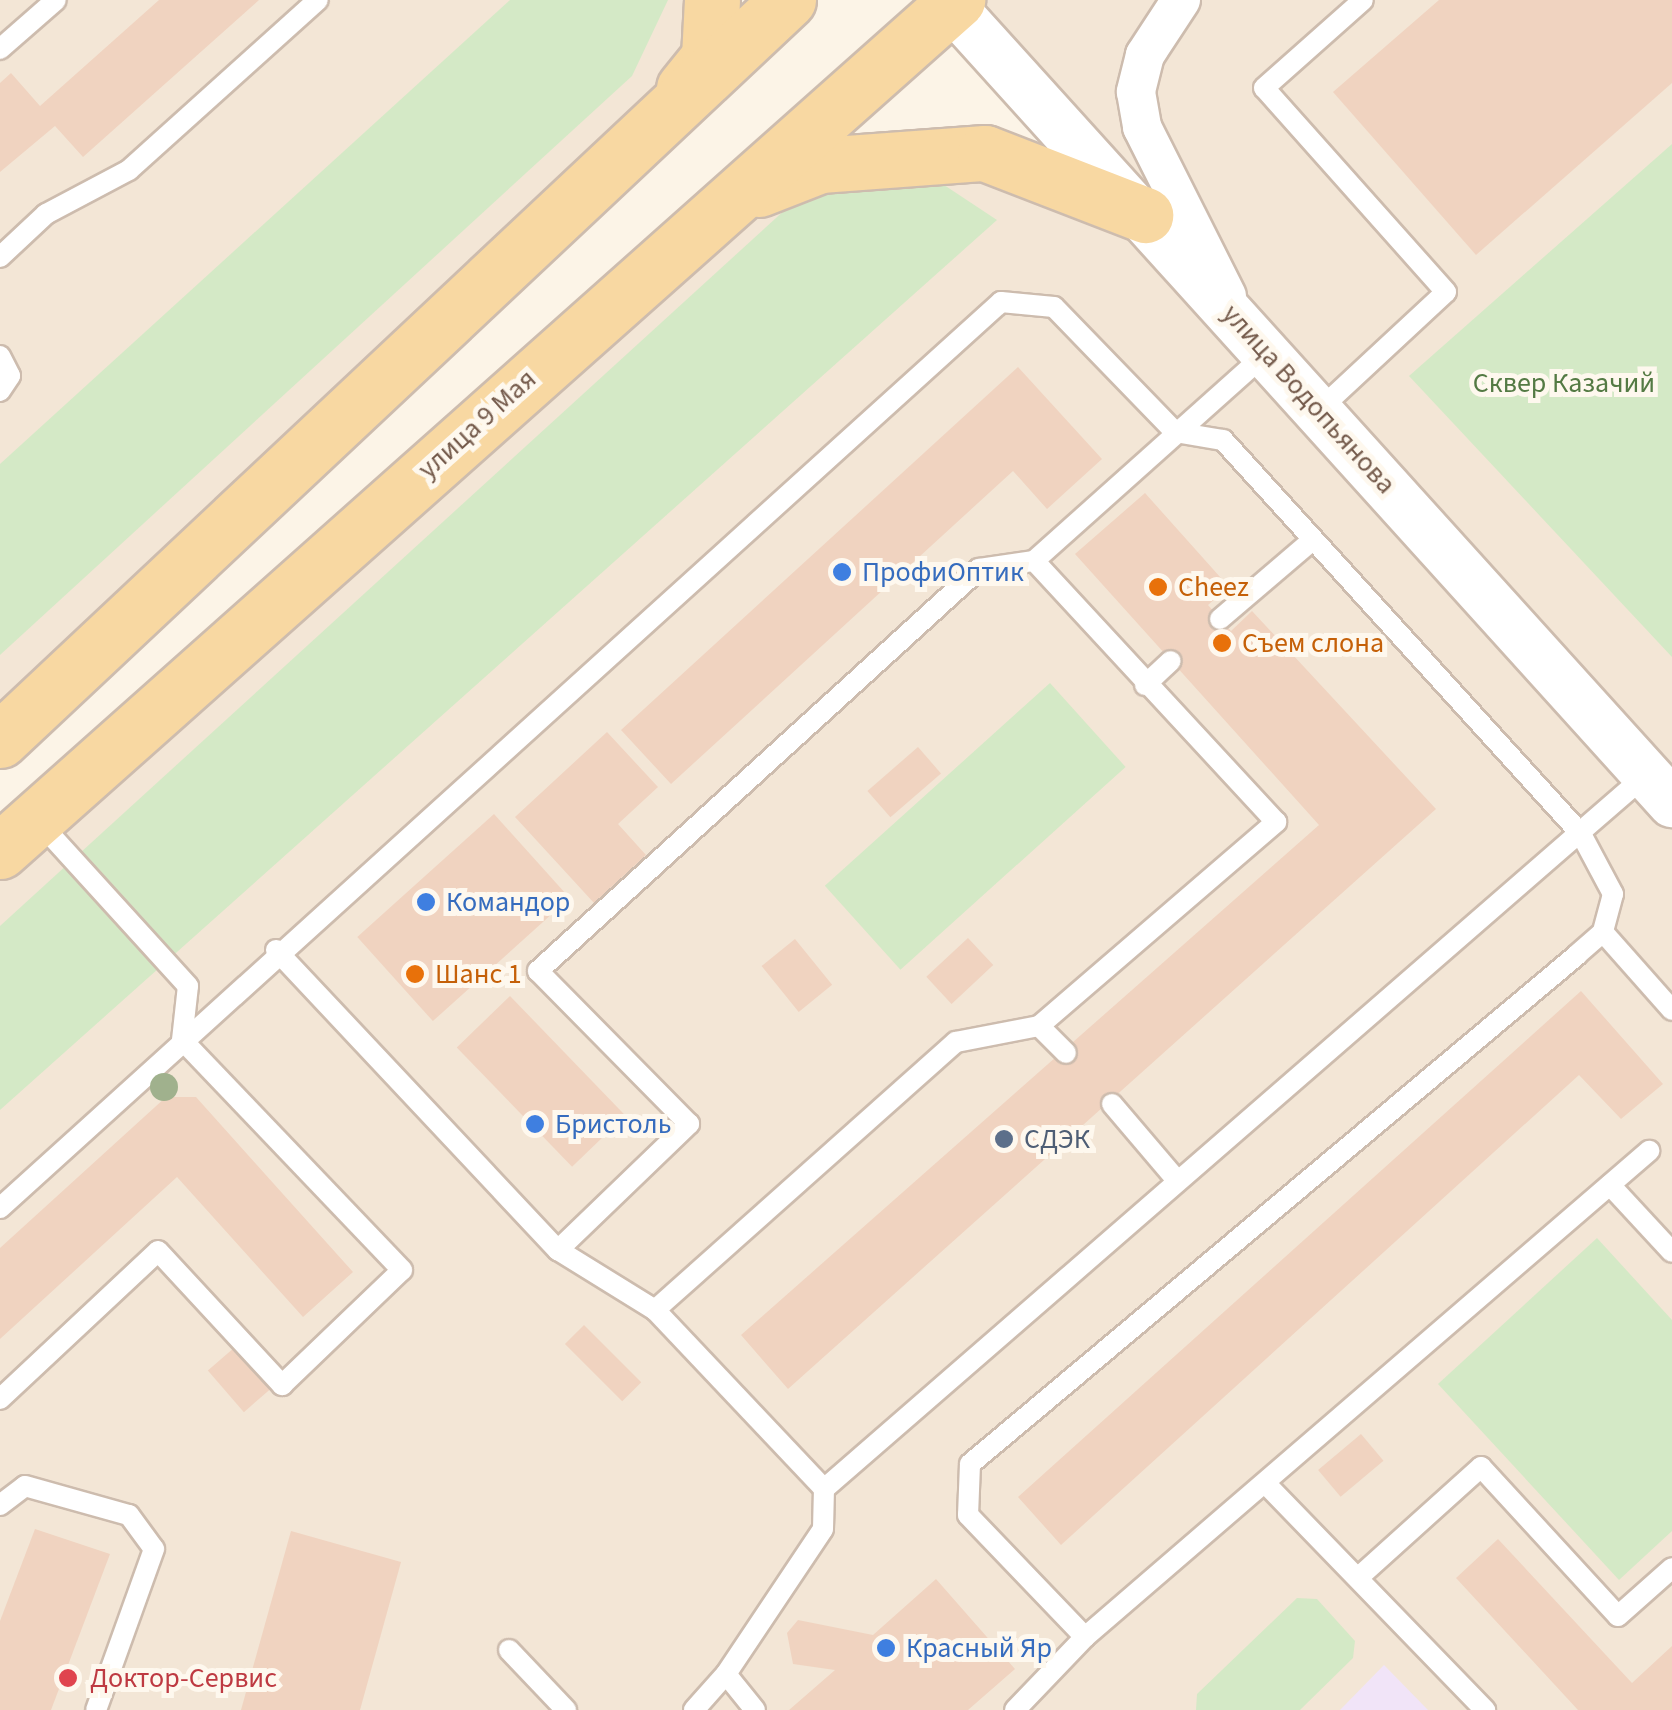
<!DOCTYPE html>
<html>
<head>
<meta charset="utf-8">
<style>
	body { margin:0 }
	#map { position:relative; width:1672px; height:1710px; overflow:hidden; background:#fcf4e7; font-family:"Source Sans 3",sans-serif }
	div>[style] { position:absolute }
	.residential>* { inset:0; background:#f3e6d6 }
	.education>* { inset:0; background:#f1e4f8 }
	.green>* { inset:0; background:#d4e9c6; transform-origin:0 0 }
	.building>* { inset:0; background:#f0d3c0; transform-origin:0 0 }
	.roads { filter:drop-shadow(2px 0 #cdbcae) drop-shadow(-2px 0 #cdbcae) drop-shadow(0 2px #cdbcae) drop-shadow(0 -2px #cdbcae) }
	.service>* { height:20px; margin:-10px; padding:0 10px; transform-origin:10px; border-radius:10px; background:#fff }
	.minor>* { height:38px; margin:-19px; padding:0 19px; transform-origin:19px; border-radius:19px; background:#fff }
	.tertiary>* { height:48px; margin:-24px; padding:0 24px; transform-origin:24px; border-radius:24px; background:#fff }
	.primary>* { height:55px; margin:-27.5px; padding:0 27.5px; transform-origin:27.5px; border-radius:27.5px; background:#f8d8a2 }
	.trees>* { width:28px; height:28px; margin:-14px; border-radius:50%; background:#a0b18d }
	.dots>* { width:28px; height:28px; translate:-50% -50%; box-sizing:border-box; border:5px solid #fef8ee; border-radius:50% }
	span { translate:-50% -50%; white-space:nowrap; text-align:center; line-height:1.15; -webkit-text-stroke:10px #fef8ee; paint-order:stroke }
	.park-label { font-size:28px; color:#547a44 }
	.street-label { font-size:28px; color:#755b4c }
	.shop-label { font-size:28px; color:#366cbe }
	.left { translate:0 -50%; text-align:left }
	.food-label { font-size:28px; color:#c56008 }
	.service-label { font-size:28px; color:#4e5e75 }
	.health-label { font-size:28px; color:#be3a42 }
</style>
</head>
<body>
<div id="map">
	<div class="residential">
		<i style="clip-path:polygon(0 0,712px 0,709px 57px,0 740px)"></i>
		<i style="clip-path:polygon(957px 0,1672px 0,1672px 1710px,0 1710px,0 851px,724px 203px,881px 156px,1143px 214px)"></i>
	</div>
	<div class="education">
		<i style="clip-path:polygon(1384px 1665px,1428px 1710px,1340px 1710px)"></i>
	</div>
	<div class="green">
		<i style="clip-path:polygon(510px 0,668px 0,632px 76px,0 655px,0 464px)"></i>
		<i style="clip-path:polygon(1672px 144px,1672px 657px,1409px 376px)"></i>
		<i style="clip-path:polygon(935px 179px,997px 220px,0 1110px,0 926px,810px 187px)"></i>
		<i style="left:1050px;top:683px;width:113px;height:303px;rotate:48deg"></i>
		<i style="clip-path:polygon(1597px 1238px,1672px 1320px,1672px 1531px,1619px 1580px,1438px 1384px)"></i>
		<i style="clip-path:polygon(1297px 1598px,1317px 1599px,1355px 1641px,1353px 1658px,1300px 1710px,1196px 1710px,1197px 1694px)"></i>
	</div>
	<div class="building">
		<i style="clip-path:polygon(159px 0,259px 0,83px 157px,55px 126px,0 172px,0 83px,11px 73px,40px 106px)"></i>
		<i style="clip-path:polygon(1439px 0,1672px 0,1672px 83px,1476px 255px,1333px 92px)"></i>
		<i style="clip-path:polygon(1018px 367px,1102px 459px,1047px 509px,1013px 471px,671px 784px,621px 730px)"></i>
		<i style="clip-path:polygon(1145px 493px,1229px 587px,1208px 605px,1231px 631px,1252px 611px,1436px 809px,788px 1389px,741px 1335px,1319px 825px,1075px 554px)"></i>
		<i style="clip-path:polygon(607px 732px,658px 787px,618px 824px,646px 855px,594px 903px,515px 817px)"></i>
		<i style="left:918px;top:747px;width:35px;height:67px;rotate:49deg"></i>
		<i style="left:494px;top:814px;width:113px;height:184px;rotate:48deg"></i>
		<i style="left:968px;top:938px;width:37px;height:57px;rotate:47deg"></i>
		<i style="left:795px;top:939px;width:59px;height:43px;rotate:51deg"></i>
		<i style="clip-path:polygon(1581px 991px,1663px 1084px,1621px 1119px,1579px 1075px,1061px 1545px,1018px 1497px)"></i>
		<i style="left:510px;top:996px;width:166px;height:74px;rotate:46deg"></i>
		<i style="clip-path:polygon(166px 1097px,196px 1097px,353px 1272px,303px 1317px,177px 1177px,0 1339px,0 1248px)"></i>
		<i style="left:584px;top:1325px;width:81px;height:27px;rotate:45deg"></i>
		<i style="left:235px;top:1347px;width:55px;height:36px;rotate:49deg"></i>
		<i style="left:1361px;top:1434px;width:35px;height:56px;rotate:50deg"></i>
		<i style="clip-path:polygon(35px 1529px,110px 1554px,51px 1710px,0 1710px,0 1621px)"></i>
		<i style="clip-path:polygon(291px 1531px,401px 1562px,360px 1710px,241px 1710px)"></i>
		<i style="clip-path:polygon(1498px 1539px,1632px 1683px,1672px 1646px,1672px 1710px,1578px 1710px,1456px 1578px)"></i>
		<i style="clip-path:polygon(936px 1579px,1015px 1669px,968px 1710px,789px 1710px,835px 1670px,793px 1664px,787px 1633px,798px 1620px,873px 1635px)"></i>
	</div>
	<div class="roads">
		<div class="service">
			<i style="left:0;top:49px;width:74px;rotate:-41.2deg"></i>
			<i style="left:0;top:257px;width:63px;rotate:-43.1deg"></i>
			<i style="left:46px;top:214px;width:94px;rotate:-27.9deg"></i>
			<i style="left:129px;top:170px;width:254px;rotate:-42deg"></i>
			<i style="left:0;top:356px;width:22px;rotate:63deg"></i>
			<i style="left:10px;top:376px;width:18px;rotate:124deg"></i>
			<i style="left:1319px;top:410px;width:173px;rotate:-42.9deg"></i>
			<i style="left:1446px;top:292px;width:273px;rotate:-131.7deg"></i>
			<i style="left:1264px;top:88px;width:132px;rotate:-41.6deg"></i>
			<i style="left:1220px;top:619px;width:118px;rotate:-40.5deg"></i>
			<i style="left:1145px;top:685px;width:35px;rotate:-43deg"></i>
			<i style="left:1603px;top:932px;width:104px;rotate:48.5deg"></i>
			<i style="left:276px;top:950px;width:412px;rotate:46.8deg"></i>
			<i style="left:558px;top:1250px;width:114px;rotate:31.7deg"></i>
			<i style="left:655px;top:1310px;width:246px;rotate:46.6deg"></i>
			<i style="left:1039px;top:1026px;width:38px;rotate:45deg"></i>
			<i style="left:1112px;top:1104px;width:97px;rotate:49.6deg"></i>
			<i style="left:1610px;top:1185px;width:91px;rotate:47.2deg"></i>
			<i style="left:0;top:1208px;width:1350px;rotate:-42.15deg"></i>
			<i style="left:1001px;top:302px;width:53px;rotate:5.4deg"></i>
			<i style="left:1054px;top:307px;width:174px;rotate:45.9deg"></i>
			<i style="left:1175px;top:432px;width:49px;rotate:9.5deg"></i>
			<i style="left:1223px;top:440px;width:532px;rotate:47.74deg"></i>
			<i style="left:1581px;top:834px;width:68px;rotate:61.9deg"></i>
			<i style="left:1613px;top:894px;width:39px;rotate:105deg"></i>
			<i style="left:1603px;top:932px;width:35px;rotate:139deg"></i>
			<i style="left:1577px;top:955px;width:792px;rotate:140.02deg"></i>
			<i style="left:970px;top:1464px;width:51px;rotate:92.2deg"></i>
			<i style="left:968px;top:1515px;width:169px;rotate:46.2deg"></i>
			<i style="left:558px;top:1250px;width:182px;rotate:-43.9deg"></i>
			<i style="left:689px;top:1124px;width:215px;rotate:-134.6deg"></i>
			<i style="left:538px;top:971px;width:597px;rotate:-42.35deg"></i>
			<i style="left:979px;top:569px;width:56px;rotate:-8.3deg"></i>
			<i style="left:1034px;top:561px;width:312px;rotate:-41.8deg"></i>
			<i style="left:655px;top:1310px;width:403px;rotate:-41.7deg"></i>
			<i style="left:956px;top:1042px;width:85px;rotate:-10.9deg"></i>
			<i style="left:1039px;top:1026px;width:313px;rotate:-40.7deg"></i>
			<i style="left:1276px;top:822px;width:356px;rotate:-132.8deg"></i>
			<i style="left:0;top:1399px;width:216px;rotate:-43.1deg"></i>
			<i style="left:158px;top:1251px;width:183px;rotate:47.2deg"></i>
			<i style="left:282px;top:1385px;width:166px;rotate:-43.8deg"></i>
			<i style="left:402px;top:1270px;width:318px;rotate:-133.7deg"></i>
			<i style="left:182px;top:1040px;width:54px;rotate:-83.7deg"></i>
			<i style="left:188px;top:986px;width:224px;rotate:-132.3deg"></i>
			<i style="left:1266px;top:1484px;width:315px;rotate:45.9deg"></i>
			<i style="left:0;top:1505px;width:31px;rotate:-37deg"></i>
			<i style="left:25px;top:1486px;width:108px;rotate:15.6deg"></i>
			<i style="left:129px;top:1515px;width:42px;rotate:53.7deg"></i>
			<i style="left:154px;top:1549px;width:171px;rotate:109.8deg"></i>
			<i style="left:1360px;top:1576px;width:163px;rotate:-42deg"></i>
			<i style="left:1481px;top:1467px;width:202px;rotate:47.4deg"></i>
			<i style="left:1618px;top:1616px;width:72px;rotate:-41.6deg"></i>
			<i style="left:509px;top:1650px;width:83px;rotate:46.5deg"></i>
			<i style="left:694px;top:1710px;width:48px;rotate:-48.4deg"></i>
			<i style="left:755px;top:1710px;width:46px;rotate:-128.9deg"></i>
			<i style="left:726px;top:1674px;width:174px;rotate:-56.2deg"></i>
			<i style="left:823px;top:1529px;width:40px;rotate:-88.6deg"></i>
			<i style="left:824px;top:1489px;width:1089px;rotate:-40.98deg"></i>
			<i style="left:1015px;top:1710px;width:101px;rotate:-46.2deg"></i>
			<i style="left:1085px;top:1637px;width:745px;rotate:-40.75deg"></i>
		</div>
		<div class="minor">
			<i style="left:1181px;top:0;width:66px;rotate:123.2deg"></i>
			<i style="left:1145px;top:55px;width:38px;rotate:104deg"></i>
			<i style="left:1136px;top:92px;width:36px;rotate:80deg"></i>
			<i style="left:1142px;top:127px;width:189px;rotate:63.3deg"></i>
		</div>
		<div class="tertiary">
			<i style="left:946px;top:0;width:1083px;rotate:47.88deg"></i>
		</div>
		<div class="primary">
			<i style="left:684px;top:88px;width:40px;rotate:-51deg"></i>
			<i style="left:709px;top:57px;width:57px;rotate:-87deg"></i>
			<i style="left:759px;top:189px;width:66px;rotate:-21.5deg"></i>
			<i style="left:820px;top:165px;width:165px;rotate:-4.2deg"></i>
			<i style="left:985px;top:153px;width:172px;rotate:21.2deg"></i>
			<i style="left:0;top:740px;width:1081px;rotate:-43.2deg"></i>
			<i style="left:0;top:851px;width:1281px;rotate:-41.64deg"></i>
		</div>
	</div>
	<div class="trees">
		<i style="left:164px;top:1087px"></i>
	</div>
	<div class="dots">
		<i style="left:842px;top:572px;background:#3f7fe0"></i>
		<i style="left:1158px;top:587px;background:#e8710a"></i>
		<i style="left:1222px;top:643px;background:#e8710a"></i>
		<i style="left:426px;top:902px;background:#3f7fe0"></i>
		<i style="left:415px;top:974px;background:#e8710a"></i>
		<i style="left:535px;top:1124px;background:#3f7fe0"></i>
		<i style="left:1004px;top:1139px;background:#5c6f8a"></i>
		<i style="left:886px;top:1648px;background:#3f7fe0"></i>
		<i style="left:68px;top:1678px;background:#e0444e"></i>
	</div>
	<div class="park-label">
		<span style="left:1564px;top:383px">Сквер Казачий</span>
	</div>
	<div class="street-label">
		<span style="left:1309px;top:399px;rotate:48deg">улица Водопьянова</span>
		<span style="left:477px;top:424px;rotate:-42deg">улица 9 Мая</span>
	</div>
	<div class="shop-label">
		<span class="left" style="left:862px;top:572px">ПрофиОптик</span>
		<span class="left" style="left:446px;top:902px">Командор</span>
		<span class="left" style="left:555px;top:1124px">Бристоль</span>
		<span class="left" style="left:906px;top:1648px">Красный Яр</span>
	</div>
	<div class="food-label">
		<span class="left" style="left:1178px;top:587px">Cheez</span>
		<span class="left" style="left:1242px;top:643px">Съем слона</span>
		<span class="left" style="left:435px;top:974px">Шанс 1</span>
	</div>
	<div class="service-label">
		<span class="left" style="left:1024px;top:1139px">СДЭК</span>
	</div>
	<div class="health-label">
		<span class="left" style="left:90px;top:1678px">Доктор-Сервис</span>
	</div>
</div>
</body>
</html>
